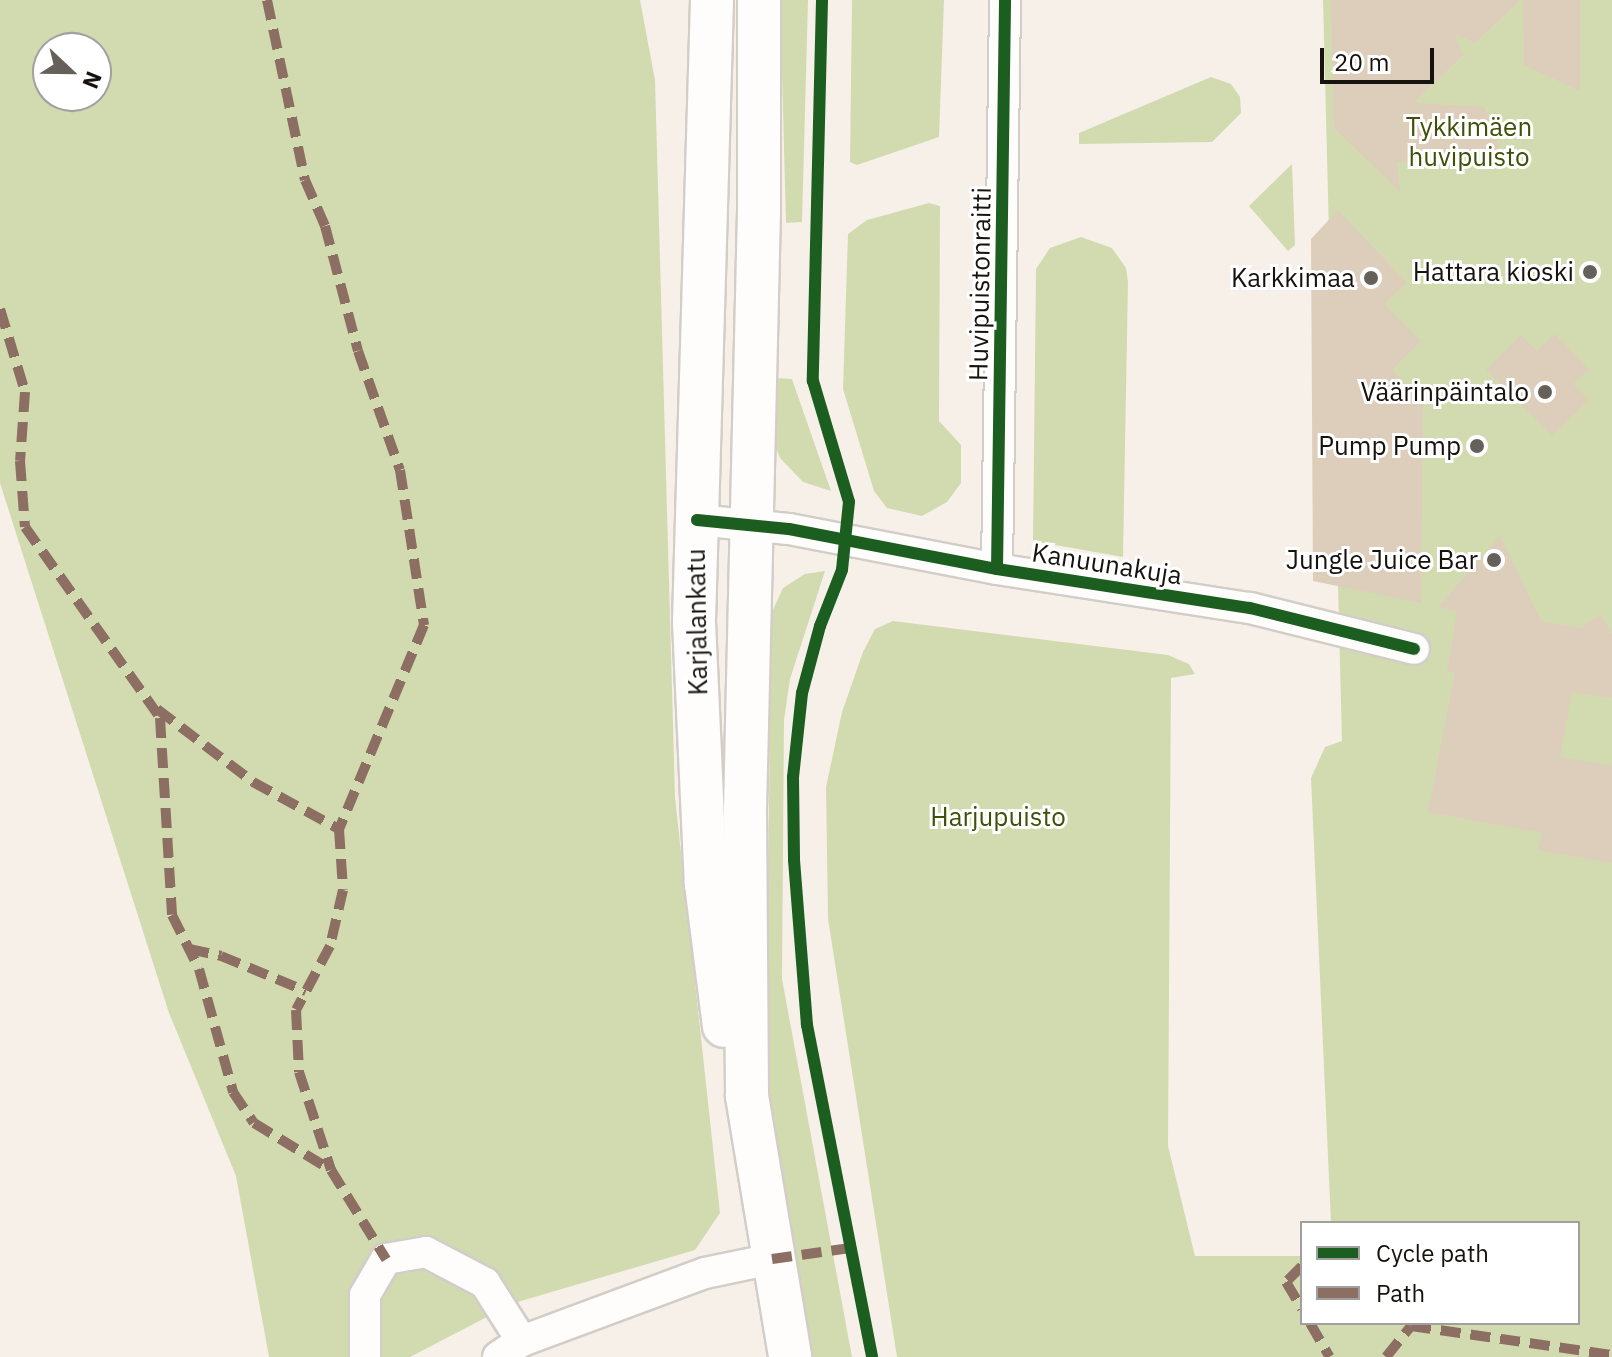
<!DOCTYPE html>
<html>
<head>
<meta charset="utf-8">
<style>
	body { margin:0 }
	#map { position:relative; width:1612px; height:1357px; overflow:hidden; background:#f7f0e9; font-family:"IBM Plex Sans",sans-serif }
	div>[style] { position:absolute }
	.green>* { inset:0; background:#d2dbaf }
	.building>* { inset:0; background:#ddcdbb }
	.roads { filter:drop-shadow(2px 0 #d3cdc8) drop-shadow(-2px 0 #d3cdc8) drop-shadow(0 2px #d3cdc8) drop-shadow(0 -2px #d3cdc8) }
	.street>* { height:30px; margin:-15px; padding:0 15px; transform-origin:15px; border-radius:15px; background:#fefdfc }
	.secondary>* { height:42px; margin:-21px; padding:0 21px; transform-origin:21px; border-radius:21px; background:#fefdfc }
	.quiet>* { height:10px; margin-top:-5px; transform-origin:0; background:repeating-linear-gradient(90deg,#8d6e63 0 20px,transparent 0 30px) }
	.cycleway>* { height:12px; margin:-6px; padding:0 6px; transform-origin:6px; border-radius:6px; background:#1b5e20 }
	.dots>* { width:22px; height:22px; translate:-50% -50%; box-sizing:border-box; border:4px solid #fff; border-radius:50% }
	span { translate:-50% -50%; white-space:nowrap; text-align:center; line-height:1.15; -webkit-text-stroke:6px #fff; paint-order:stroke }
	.park-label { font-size:26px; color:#405008 }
	.poi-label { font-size:26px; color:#16120d }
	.right { translate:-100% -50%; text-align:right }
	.street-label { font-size:26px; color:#16120d }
	.legend { position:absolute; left:1300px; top:1221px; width:280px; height:104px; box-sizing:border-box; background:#fff; border:2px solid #a2a09e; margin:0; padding:10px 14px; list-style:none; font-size:24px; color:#16120d }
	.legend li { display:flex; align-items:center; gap:16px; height:40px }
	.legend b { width:40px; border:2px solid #a2a09e }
	.north { position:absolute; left:32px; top:32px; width:80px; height:80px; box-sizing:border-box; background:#fff; border:2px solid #a2a09e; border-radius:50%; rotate:112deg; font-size:22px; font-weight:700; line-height:32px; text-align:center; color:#16120d }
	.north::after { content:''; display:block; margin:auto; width:28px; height:36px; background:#65605a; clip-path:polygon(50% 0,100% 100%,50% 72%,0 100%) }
	.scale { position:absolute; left:1320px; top:48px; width:114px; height:36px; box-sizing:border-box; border:4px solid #16120d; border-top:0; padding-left:10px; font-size:24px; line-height:28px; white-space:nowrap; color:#16120d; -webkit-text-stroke:6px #fff; paint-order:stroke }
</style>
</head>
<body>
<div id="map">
	<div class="green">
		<i style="clip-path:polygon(evenodd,0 0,640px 0,655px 80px,675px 797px,720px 1213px,695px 1250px,514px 1303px,410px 1357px,269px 1357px,236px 1176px,169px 1013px,0 483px,0 0,48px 48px,96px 48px,96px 96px,48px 96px,48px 48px)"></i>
		<i style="clip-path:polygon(780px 0,808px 0,802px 222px,786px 223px)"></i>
		<i style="clip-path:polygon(852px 0,944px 0,939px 137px,857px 165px,850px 162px)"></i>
		<i style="clip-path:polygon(1323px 0,1612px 0,1612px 1357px,897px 1357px,828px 919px,826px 787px,842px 712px,863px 652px,875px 629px,893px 621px,1168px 655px,1189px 664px,1195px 674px,1171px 678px,1168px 1146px,1195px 1256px,1302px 1256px,1302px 1323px,1578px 1323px,1578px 1223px,1331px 1223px,1311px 778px,1325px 747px,1342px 741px)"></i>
		<i style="clip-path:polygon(1211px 77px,1231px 84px,1240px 97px,1241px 113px,1212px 142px,1079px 144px,1079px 133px)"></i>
		<i style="clip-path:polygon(1292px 164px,1295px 245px,1288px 251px,1249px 206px)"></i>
		<i style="clip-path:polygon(929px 203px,940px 206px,939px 421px,961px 445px,961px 483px,947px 502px,922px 516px,887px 508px,874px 491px,843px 389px,848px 234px,867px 220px)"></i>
		<i style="clip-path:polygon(1081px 237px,1112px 248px,1126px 268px,1128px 282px,1123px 557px,1033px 541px,1036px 269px,1050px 248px)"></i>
		<i style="clip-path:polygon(776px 378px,792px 379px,831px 491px,803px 482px,780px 458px,775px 445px)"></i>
		<i style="clip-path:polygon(825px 571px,790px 679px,784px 720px,782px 979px,852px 1357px,812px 1357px,766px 1082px,771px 614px,783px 588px,805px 574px)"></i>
	</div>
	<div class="building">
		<i style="clip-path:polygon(1331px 0,1520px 0,1475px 43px,1454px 33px,1463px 55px,1413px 103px,1484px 107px,1507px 166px,1397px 162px,1400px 192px,1334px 128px)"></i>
		<i style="clip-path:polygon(1523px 0,1580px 0,1580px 91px,1524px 65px)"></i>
		<i style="clip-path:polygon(1338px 210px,1407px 283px,1384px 304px,1421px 341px,1392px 370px,1423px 401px,1421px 603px,1313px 581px,1311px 239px)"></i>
		<i style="clip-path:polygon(1555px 334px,1589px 369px,1573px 384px,1589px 400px,1552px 436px,1486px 370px,1521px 335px,1537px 351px)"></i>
		<i style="clip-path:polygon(1500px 536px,1541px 621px,1581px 628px,1600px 614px,1612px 634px,1612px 698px,1572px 692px,1560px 757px,1612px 766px,1612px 863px,1538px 850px,1542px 833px,1428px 812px,1455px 672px,1447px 671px,1457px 611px,1438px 607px)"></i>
	</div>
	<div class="roads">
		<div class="street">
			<i style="left:697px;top:520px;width:92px;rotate:5.6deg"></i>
			<i style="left:789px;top:529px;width:212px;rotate:10.9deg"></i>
			<i style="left:997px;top:569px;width:256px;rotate:8.8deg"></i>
			<i style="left:1250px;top:608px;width:169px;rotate:14deg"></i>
			<i style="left:997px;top:569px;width:569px;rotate:-89.19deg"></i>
			<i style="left:365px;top:1357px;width:62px;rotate:-90deg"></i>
			<i style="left:365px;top:1295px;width:42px;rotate:-59.7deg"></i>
			<i style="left:386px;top:1259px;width:41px;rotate:-9.9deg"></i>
			<i style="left:426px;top:1252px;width:67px;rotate:27.7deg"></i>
			<i style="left:485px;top:1283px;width:69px;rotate:57.5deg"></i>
			<i style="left:498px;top:1357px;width:29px;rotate:-34deg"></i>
			<i style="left:522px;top:1341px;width:195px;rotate:-20.4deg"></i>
			<i style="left:705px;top:1273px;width:68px;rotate:-11.8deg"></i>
		</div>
		<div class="secondary">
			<i style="left:712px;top:0;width:622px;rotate:91.66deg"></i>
			<i style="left:694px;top:622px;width:262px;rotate:87.4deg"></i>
			<i style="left:706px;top:884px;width:143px;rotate:82.8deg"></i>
			<i style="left:759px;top:0;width:211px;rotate:90deg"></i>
			<i style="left:759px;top:211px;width:597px;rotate:91.34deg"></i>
			<i style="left:745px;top:808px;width:288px;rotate:89.6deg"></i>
			<i style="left:747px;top:1096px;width:265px;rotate:80.6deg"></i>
		</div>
	</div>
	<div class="quiet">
		<i style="left:267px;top:0;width:184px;rotate:78.1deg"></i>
		<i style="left:305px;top:180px;width:50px;rotate:66.5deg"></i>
		<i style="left:325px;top:226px;width:129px;rotate:75.2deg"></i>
		<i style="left:358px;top:351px;width:126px;rotate:70.6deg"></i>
		<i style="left:400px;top:470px;width:157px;rotate:81.2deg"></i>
		<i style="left:424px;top:625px;width:221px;rotate:112.6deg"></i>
		<i style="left:339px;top:829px;width:61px;rotate:86.2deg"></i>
		<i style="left:343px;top:890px;width:57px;rotate:103.1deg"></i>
		<i style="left:330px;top:946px;width:72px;rotate:118deg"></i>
		<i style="left:296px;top:1010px;width:62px;rotate:87.2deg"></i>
		<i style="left:299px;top:1072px;width:103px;rotate:71.9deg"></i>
		<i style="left:331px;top:1170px;width:105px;rotate:58.3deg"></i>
		<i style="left:0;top:309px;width:87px;rotate:73.2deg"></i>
		<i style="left:25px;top:392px;width:69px;rotate:94.1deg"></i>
		<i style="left:20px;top:461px;width:66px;rotate:85.7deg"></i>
		<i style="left:25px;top:527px;width:234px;rotate:54.7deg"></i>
		<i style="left:160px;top:718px;width:197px;rotate:86.5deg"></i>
		<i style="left:172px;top:915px;width:60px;rotate:63.4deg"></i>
		<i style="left:199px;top:969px;width:128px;rotate:74.5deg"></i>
		<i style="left:233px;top:1092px;width:37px;rotate:56deg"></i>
		<i style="left:254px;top:1123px;width:90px;rotate:31.4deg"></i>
		<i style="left:157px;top:709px;width:121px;rotate:37.2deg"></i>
		<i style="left:253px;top:782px;width:98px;rotate:28.7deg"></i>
		<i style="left:189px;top:949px;width:33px;rotate:12deg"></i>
		<i style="left:221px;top:956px;width:92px;rotate:22.4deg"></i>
		<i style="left:772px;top:1259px;width:79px;rotate:-8deg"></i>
		<i style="left:1302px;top:1266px;width:23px;rotate:135deg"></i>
		<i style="left:1286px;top:1282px;width:31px;rotate:59deg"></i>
		<i style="left:1310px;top:1323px;width:39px;rotate:60deg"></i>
		<i style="left:1386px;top:1357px;width:40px;rotate:-51deg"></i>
		<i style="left:1411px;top:1326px;width:203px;rotate:8.2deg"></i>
	</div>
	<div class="cycleway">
		<i style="left:822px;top:0;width:381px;rotate:91.4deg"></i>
		<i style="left:813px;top:381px;width:126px;rotate:73.4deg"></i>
		<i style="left:849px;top:502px;width:68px;rotate:95.9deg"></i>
		<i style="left:842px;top:570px;width:60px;rotate:111.4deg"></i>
		<i style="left:820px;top:626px;width:69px;rotate:105deg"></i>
		<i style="left:802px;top:693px;width:84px;rotate:96.1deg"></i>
		<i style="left:793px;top:777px;width:83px;rotate:89.3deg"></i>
		<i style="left:794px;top:860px;width:166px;rotate:85.5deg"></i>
		<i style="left:807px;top:1025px;width:338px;rotate:78.9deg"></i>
		<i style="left:697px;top:520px;width:92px;rotate:5.6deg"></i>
		<i style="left:789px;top:529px;width:212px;rotate:10.9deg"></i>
		<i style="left:997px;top:569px;width:256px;rotate:8.8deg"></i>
		<i style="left:1250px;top:608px;width:169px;rotate:14deg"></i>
		<i style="left:997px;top:569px;width:569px;rotate:-89.19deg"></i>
	</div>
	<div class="dots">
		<i style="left:1590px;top:272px;background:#65605a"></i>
		<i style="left:1371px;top:278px;background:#65605a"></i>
		<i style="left:1545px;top:392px;background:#65605a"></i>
		<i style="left:1477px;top:446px;background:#65605a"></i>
		<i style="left:1494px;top:560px;background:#65605a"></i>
	</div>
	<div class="park-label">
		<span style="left:1469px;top:142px">Tykkimäen<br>huvipuisto</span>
		<span style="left:998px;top:817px">Harjupuisto</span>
	</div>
	<div class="poi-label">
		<span class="right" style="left:1574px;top:272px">Hattara kioski</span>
		<span class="right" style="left:1355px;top:278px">Karkkimaa</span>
		<span class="right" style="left:1529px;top:392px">Väärinpäintalo</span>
		<span class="right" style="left:1461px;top:446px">Pump Pump</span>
		<span class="right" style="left:1478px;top:560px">Jungle Juice Bar</span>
	</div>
	<div class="street-label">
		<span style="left:980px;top:284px;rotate:-89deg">Huvipuistonraitti</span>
		<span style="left:1107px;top:564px;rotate:9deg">Kanuunakuja</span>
		<span style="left:697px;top:622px;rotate:-91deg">Karjalankatu</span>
	</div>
	<ul class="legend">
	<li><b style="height:10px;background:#1b5e20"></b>Cycle path</li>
	<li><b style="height:10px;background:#8d6e63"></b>Path</li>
	</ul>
	<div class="north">N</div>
	<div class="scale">20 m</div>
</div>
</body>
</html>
